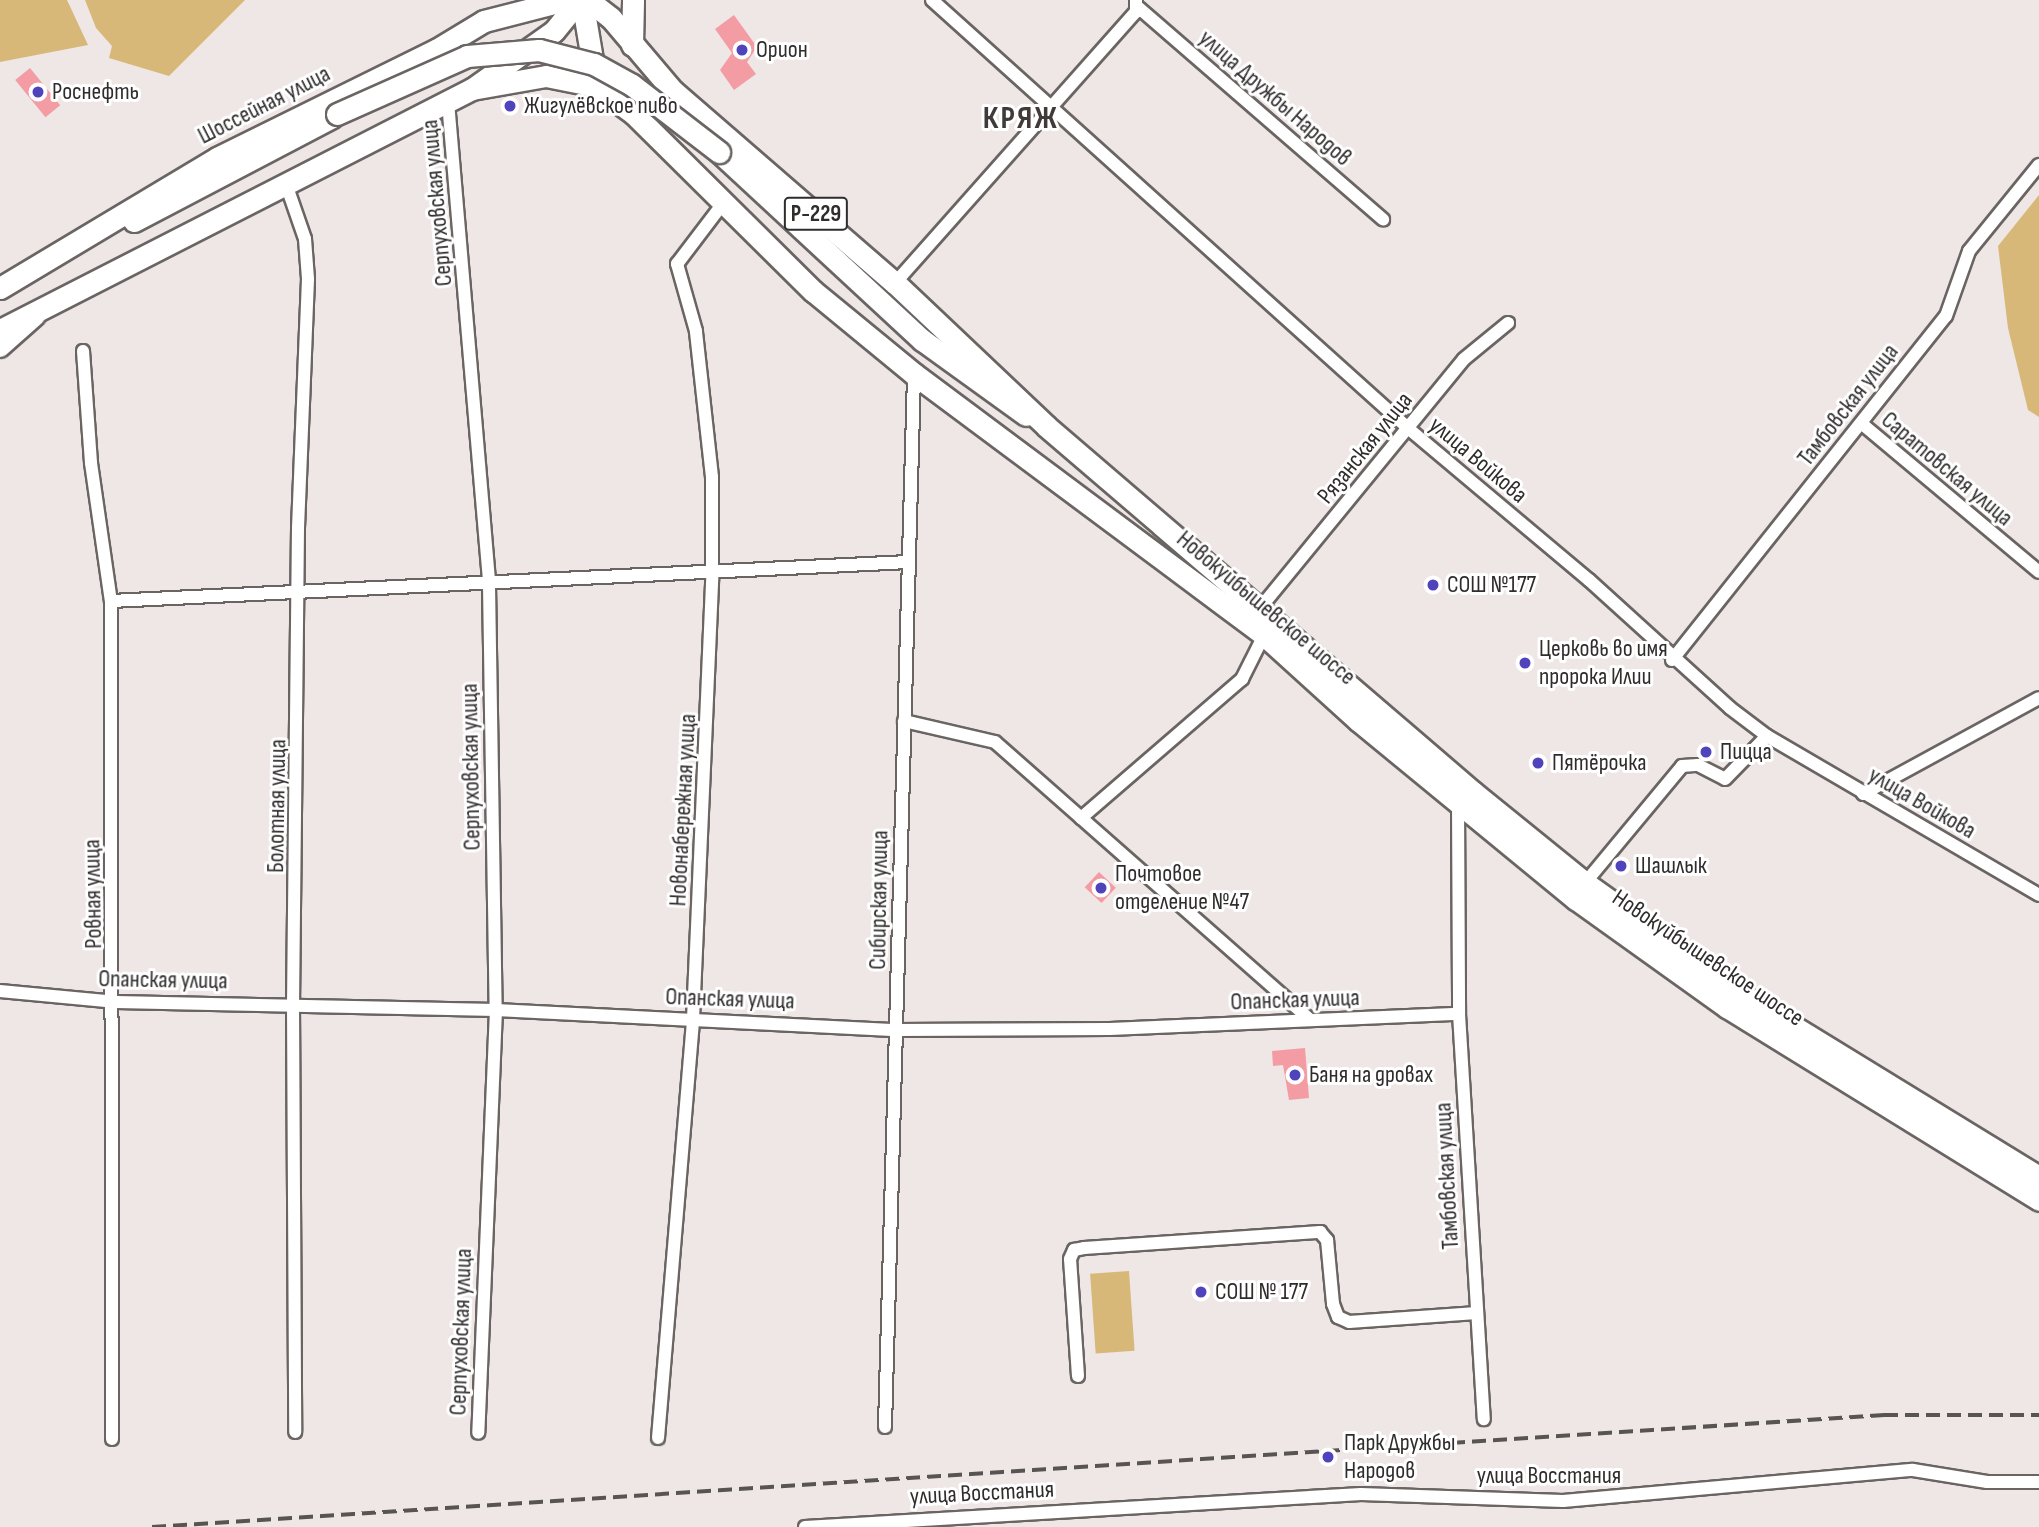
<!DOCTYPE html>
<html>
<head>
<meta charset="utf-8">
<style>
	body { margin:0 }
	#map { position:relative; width:2039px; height:1527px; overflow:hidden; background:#eee7e5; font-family:"Sofia Sans Condensed",sans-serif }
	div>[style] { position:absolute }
	.green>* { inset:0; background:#d8b879; transform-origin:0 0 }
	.building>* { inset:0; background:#f49ca4; transform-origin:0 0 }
	.roads { filter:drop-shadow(2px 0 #6a6563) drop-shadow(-2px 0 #6a6563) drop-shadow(0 2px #6a6563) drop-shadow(0 -2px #6a6563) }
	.street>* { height:12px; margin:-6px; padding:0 6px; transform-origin:6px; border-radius:6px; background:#fff }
	.secondary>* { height:18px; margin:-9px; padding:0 9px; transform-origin:9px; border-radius:9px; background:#fff }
	.primary>* { height:21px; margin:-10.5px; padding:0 10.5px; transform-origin:10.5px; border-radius:10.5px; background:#fff }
	.rail>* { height:3.5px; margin-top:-1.75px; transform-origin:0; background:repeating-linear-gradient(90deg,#575453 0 14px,transparent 0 21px) }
	.bridges { filter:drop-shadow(2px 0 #6a6563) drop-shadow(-2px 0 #6a6563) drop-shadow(0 2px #6a6563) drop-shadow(0 -2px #6a6563) }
	.primary-bridge>* { height:21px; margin:-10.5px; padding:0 10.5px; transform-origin:10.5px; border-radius:10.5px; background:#fff }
	.dots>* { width:19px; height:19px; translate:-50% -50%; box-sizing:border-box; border:4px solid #fff; border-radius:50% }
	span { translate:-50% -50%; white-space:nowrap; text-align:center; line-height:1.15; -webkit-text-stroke:6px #fff; paint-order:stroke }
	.shield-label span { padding:2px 5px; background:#fff; border:2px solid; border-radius:5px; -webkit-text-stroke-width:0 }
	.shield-label { font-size:23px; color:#2f2c2c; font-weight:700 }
	.poi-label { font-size:24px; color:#2f2c2c }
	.left { translate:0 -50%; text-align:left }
	.street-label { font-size:24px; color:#2f2c2c }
	.district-label { font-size:32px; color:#403b39; font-weight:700; letter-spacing:2px }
</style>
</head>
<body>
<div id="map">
	<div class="green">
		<i style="clip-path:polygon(0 0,67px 0,88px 45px,0 62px)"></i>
		<i style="clip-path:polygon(85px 0,245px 0,169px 76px,109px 58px,112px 46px,96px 28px)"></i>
		<i style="clip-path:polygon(2039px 195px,2039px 417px,2028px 410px,2008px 328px,1998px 246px)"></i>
		<i style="left:1129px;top:1271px;width:80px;height:39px;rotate:86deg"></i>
	</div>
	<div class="building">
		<i style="clip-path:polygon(734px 15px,757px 47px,747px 62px,756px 74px,734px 90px,720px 70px,732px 53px,715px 29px)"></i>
		<i style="left:30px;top:68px;width:48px;height:19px;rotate:51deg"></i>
		<i style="left:1099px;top:872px;width:23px;height:21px;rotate:43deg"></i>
		<i style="clip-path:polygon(1305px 1048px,1309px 1098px,1289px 1100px,1283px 1065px,1273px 1066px,1272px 1051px)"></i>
	</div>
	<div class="roads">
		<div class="street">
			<i style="left:932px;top:0;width:642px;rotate:41.97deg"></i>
			<i style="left:1409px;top:429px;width:235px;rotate:40deg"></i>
			<i style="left:1589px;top:580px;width:190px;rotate:42.2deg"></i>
			<i style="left:1730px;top:708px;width:46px;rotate:37.1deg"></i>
			<i style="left:1767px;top:736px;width:315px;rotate:30.3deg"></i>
			<i style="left:1139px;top:8px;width:323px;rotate:40.9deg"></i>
			<i style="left:448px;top:102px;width:485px;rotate:85.1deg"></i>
			<i style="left:489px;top:585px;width:425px;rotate:89.1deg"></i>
			<i style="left:496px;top:1010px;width:423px;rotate:92.4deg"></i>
			<i style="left:286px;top:184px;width:58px;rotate:70.9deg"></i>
			<i style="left:305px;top:239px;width:40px;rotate:85.7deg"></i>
			<i style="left:308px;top:279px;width:249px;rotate:92.3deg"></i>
			<i style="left:298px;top:528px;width:477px;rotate:90.6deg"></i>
			<i style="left:293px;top:1005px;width:427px;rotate:89.7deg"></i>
			<i style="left:895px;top:283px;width:363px;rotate:-48.4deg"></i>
			<i style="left:1136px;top:12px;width:12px;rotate:-90deg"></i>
			<i style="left:83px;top:351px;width:112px;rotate:85.9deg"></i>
			<i style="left:91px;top:463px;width:139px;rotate:81.8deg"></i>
			<i style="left:111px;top:601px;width:838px;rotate:89.93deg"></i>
			<i style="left:1861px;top:423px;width:232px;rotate:39.9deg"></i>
			<i style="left:111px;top:601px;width:799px;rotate:-2.8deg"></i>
			<i style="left:1261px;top:607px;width:320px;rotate:-50.7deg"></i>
			<i style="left:1464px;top:359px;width:57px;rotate:-39.3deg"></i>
			<i style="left:1672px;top:660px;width:440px;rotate:-51.5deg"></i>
			<i style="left:1946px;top:316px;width:69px;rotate:-70.5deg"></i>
			<i style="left:1969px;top:251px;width:111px;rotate:-50.9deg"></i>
			<i style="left:904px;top:721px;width:93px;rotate:13deg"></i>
			<i style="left:995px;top:742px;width:419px;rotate:41.4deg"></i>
			<i style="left:1863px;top:794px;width:200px;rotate:-28.6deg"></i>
			<i style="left:1458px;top:804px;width:210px;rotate:89.7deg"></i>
			<i style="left:1459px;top:1014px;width:406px;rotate:86.5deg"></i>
			<i style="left:1081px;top:818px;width:213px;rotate:-40.8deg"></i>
			<i style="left:1242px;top:679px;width:49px;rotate:-63.4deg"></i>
			<i style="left:1585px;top:883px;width:152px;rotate:-50.3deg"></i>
			<i style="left:1682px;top:766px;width:16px;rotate:-4deg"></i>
			<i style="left:1698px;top:765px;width:30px;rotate:27deg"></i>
			<i style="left:1725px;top:779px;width:60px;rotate:-45.7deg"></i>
			<i style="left:0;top:991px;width:117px;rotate:5.4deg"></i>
			<i style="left:116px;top:1002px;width:380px;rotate:1.2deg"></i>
			<i style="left:496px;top:1010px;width:401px;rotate:2.9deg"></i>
			<i style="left:897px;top:1030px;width:213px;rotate:-0.3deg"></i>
			<i style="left:1110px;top:1029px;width:349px;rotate:-2.5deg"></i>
			<i style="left:1078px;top:1376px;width:117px;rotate:-93.9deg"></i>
			<i style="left:1070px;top:1259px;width:10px;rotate:-66deg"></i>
			<i style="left:1074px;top:1250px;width:10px;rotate:-11deg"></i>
			<i style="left:1084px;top:1248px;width:237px;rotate:-3.9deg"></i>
			<i style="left:1320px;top:1232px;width:11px;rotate:49deg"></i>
			<i style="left:1327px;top:1240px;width:64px;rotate:84.6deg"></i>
			<i style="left:1333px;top:1304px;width:14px;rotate:69deg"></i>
			<i style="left:1338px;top:1317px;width:12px;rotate:24deg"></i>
			<i style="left:1349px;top:1322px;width:128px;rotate:-4deg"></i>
			<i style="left:885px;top:1427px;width:1053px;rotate:-88.42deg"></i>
			<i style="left:658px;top:1438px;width:420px;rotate:-85.2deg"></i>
			<i style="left:693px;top:1019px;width:444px;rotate:-87.5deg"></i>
			<i style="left:712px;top:575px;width:98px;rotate:-90deg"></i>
			<i style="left:712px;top:477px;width:147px;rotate:-96.3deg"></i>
			<i style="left:696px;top:331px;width:70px;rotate:-105.8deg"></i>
			<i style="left:677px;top:264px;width:78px;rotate:-52.8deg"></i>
			<i style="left:805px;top:1527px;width:557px;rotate:-3.4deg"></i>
			<i style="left:1361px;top:1494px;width:202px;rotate:2deg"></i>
			<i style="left:1563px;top:1501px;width:351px;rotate:-5.1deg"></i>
			<i style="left:1913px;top:1470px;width:75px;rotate:9.2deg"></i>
			<i style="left:1987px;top:1482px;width:52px"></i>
		</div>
		<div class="secondary">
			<i style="left:0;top:348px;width:48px;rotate:-41.6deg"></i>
		</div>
		<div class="primary">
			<i style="left:582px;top:0;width:78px;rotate:80.4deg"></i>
			<i style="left:588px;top:0;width:29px;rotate:38deg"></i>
			<i style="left:611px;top:18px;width:96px;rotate:49.7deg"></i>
			<i style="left:673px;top:91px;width:294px;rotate:40.9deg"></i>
			<i style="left:895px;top:283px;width:208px;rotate:43.4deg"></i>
			<i style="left:1046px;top:426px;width:564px;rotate:40.61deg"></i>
			<i style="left:1474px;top:793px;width:143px;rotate:39deg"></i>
			<i style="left:1585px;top:883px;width:193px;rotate:35.5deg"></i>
			<i style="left:1742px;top:995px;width:348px;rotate:31.5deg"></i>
			<i style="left:632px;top:45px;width:45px;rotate:-88.7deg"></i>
			<i style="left:472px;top:89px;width:75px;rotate:-10deg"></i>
			<i style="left:546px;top:76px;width:51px;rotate:11.3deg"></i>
			<i style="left:596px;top:86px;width:47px;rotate:36.4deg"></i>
			<i style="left:634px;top:114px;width:252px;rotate:44.7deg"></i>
			<i style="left:813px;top:291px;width:131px;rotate:39.4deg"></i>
			<i style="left:914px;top:374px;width:437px;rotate:36.7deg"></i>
			<i style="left:1264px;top:635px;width:128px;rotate:42.2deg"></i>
			<i style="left:1359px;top:721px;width:281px;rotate:39.4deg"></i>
			<i style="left:1576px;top:899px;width:186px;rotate:35.6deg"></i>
			<i style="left:1727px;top:1007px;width:367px;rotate:31.7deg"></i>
			<i style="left:719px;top:152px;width:277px;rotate:42.8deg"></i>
			<i style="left:922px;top:340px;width:128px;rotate:35.8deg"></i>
			<i style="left:134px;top:221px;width:224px;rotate:-27.7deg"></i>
			<i style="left:0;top:288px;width:253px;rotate:-30.9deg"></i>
			<i style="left:217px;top:158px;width:244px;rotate:-26.3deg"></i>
			<i style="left:436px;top:50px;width:56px;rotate:-31.1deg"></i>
			<i style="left:484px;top:21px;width:85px;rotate:-14.4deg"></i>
			<i style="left:0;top:330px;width:530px;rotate:-27.05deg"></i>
			<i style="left:472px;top:89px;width:100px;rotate:-35.3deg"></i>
			<i style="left:554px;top:31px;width:40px;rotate:-51deg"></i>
		</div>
	</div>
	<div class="rail">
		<i style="left:152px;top:1527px;width:1736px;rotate:-3.7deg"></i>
		<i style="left:1884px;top:1415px;width:155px"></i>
	</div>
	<div class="bridges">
		<div class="primary-bridge">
			<i style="left:337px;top:114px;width:142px;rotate:-24deg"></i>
			<i style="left:467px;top:56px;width:72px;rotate:-4.8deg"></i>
			<i style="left:539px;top:50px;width:57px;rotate:14.3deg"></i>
			<i style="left:594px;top:64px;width:43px;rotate:28.9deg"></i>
			<i style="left:632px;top:85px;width:110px;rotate:37.6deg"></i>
		</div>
	</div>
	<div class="dots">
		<i style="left:742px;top:50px;background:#4f44bc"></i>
		<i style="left:38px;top:92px;background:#4f44bc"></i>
		<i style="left:510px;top:106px;background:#4f44bc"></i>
		<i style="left:1433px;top:585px;background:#4f44bc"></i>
		<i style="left:1525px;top:663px;background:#4f44bc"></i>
		<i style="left:1706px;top:752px;background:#4f44bc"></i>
		<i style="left:1538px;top:763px;background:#4f44bc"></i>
		<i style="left:1621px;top:866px;background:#4f44bc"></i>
		<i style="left:1101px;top:888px;background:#4f44bc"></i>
		<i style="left:1295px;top:1075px;background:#4f44bc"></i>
		<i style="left:1201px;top:1292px;background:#4f44bc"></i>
		<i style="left:1328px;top:1457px;background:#4f44bc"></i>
	</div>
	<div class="shield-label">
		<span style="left:816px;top:214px">Р-229</span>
	</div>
	<div class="poi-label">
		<span class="left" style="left:756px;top:50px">Орион</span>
		<span class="left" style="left:52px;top:92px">Роснефть</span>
		<span class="left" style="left:524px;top:106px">Жигулёвское пиво</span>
		<span class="left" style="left:1447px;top:585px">СОШ №177</span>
		<span class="left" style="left:1539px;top:663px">Церковь во имя<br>пророка Илии</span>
		<span class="left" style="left:1720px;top:752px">Пицца</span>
		<span class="left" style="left:1552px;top:763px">Пятёрочка</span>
		<span class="left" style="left:1635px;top:866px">Шашлык</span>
		<span class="left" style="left:1115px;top:888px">Почтовое<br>отделение №47</span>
		<span class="left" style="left:1309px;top:1075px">Баня на дровах</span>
		<span class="left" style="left:1215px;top:1292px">СОШ № 177</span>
		<span class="left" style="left:1344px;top:1457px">Парк Дружбы<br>Народов</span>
	</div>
	<div class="street-label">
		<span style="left:1275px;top:98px;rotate:41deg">улица Дружбы Народов</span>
		<span style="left:264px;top:105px;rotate:-27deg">Шоссейная улица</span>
		<span style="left:437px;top:203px;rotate:-95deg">Серпуховская улица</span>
		<span style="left:1848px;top:405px;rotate:-52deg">Тамбовская улица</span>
		<span style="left:1365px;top:448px;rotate:-51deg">Рязанская улица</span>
		<span style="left:1478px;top:460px;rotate:40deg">улица Войкова</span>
		<span style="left:1947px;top:469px;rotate:40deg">Саратовская улица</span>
		<span style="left:1266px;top:608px;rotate:40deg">Новокуйбышевское шоссе</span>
		<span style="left:471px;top:767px;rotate:-91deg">Серпуховская улица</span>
		<span style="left:1922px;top:803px;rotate:30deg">улица Войкова</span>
		<span style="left:277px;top:806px;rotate:-89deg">Болотная улица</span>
		<span style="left:683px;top:810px;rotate:-87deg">Новонабережная улица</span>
		<span style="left:93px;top:894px;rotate:-91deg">Ровная улица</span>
		<span style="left:879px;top:900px;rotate:-89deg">Сибирская улица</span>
		<span style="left:1708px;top:958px;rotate:34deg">Новокуйбышевское шоссе</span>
		<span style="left:163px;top:980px;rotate:1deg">Опанская улица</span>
		<span style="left:730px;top:999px;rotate:2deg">Опанская улица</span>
		<span style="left:1295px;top:1000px;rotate:-2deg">Опанская улица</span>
		<span style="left:1447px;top:1176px;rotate:-93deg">Тамбовская улица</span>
		<span style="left:461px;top:1332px;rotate:-88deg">Серпуховская улица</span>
		<span style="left:1549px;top:1476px">улица Восстания</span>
		<span style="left:982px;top:1493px;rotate:-3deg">улица Восстания</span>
	</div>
	<div class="district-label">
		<span style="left:1021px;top:119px">КРЯЖ</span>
	</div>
</div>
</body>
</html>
